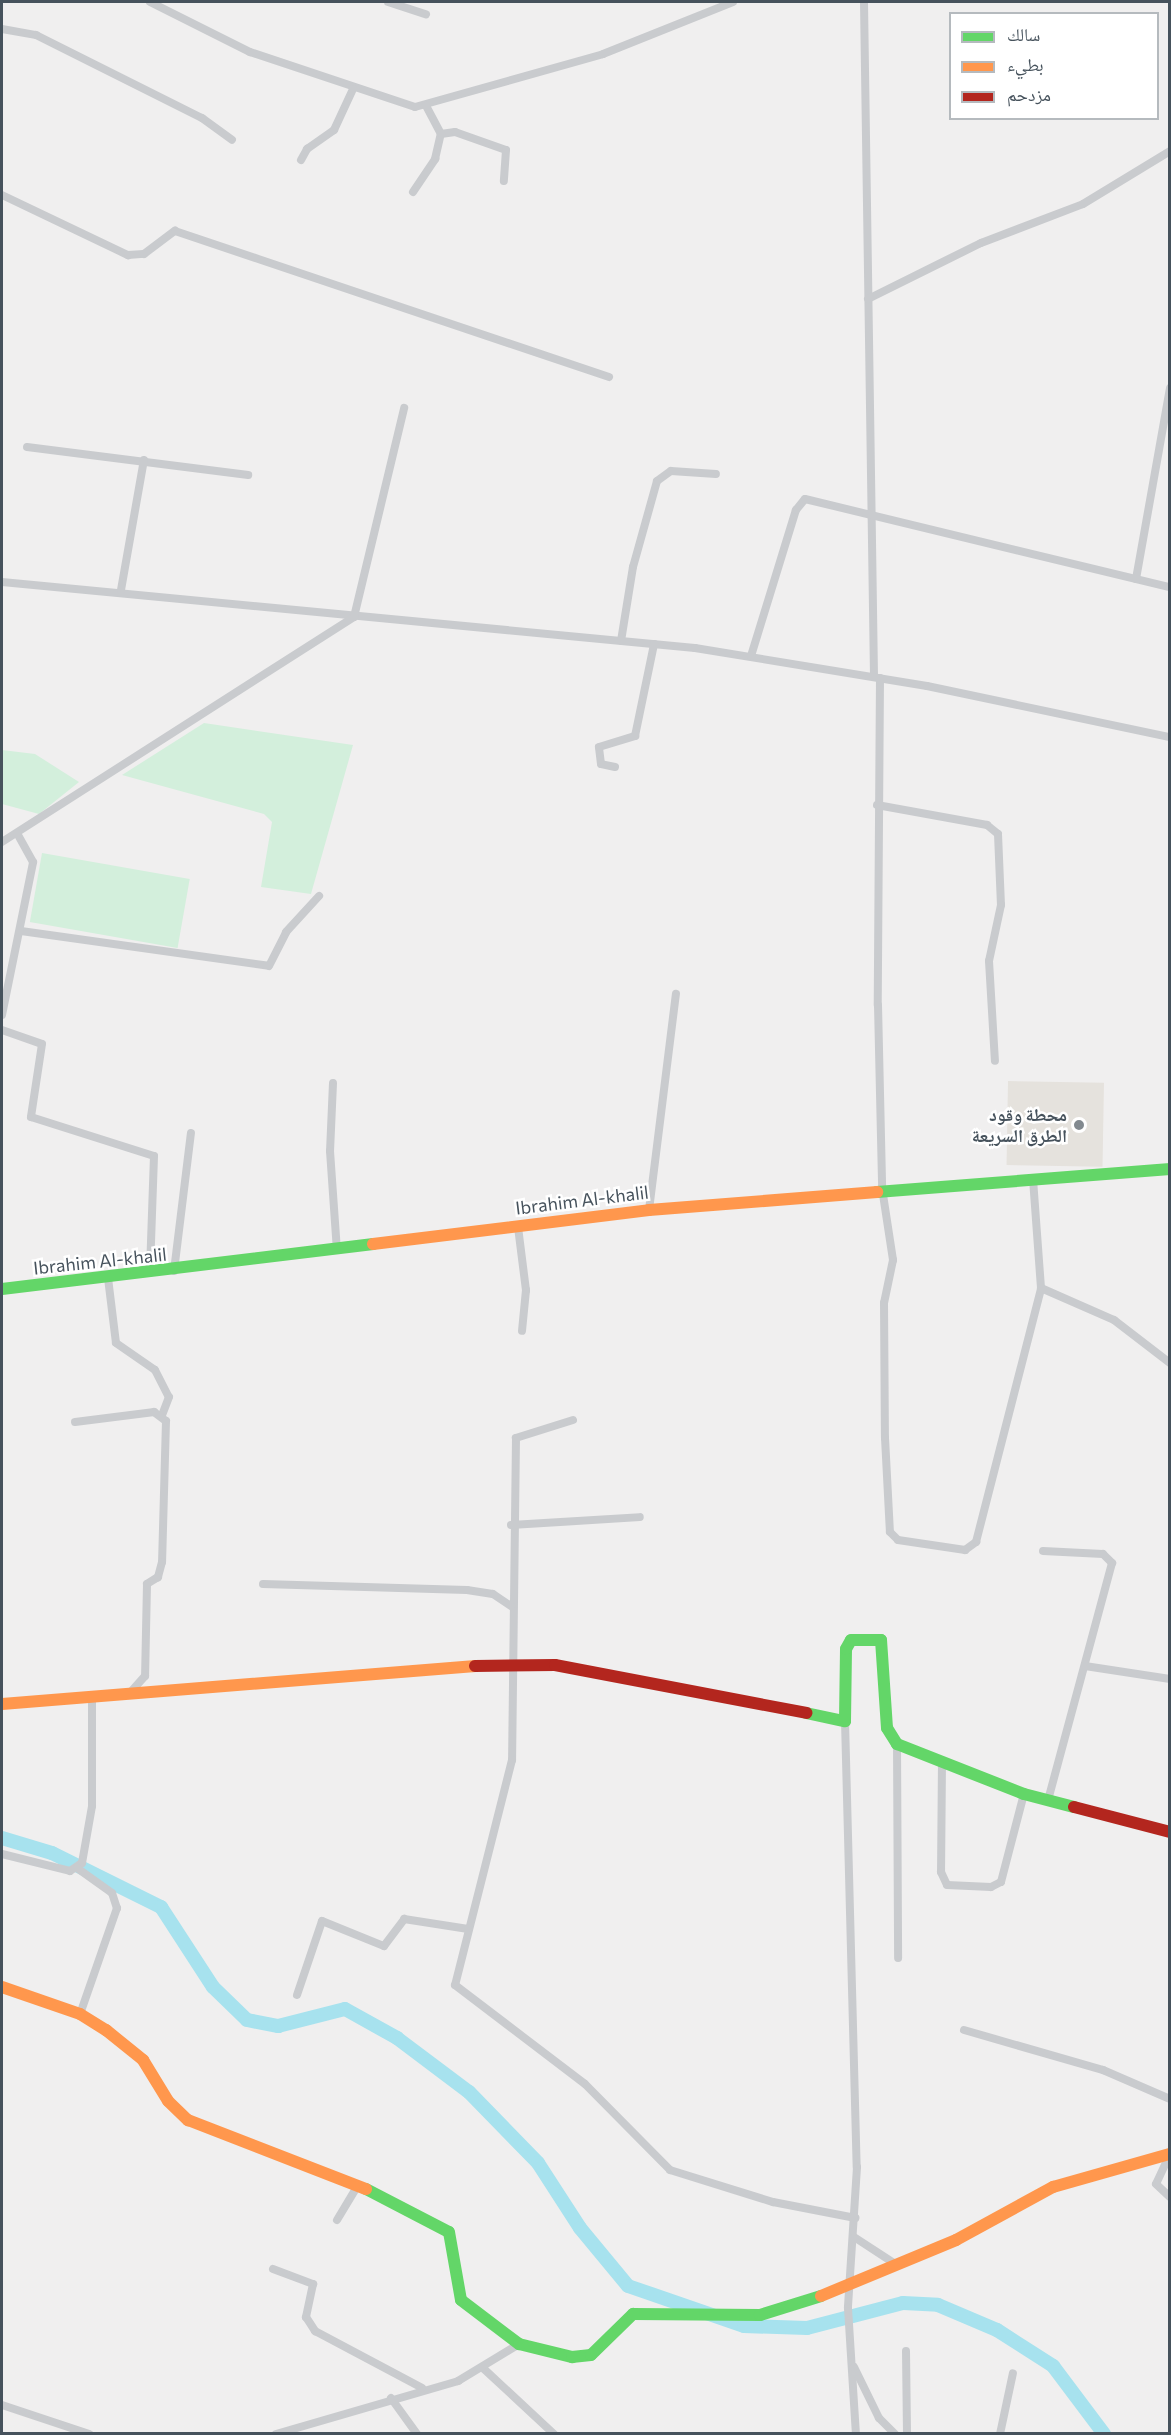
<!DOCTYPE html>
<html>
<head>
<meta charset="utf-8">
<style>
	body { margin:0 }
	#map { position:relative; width:1171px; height:2435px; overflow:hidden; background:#f0efef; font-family:Commissioner,"Noto Naskh Arabic",sans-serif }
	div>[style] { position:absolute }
	.commercial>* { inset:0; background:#e5e2dd; transform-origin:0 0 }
	.green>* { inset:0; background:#d3efdc; transform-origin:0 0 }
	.river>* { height:14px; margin:-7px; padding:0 7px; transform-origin:7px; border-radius:7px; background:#a7e2ee }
	.street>* { height:8px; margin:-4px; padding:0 4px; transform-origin:4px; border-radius:4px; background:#c9cbce }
	.fast>* { height:12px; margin:-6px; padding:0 6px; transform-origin:6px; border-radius:6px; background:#63d668 }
	.slow>* { height:12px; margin:-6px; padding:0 6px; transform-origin:6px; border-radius:6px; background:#ff974d }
	.jam>* { height:12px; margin:-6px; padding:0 6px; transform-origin:6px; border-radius:6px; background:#b3261e }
	.dots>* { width:16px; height:16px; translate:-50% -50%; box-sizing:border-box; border:3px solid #fff; border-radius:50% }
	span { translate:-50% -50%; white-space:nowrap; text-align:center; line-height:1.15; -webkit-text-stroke:5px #fff; paint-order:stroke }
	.poi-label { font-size:18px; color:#46525c; font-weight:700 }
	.right { translate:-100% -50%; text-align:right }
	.street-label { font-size:18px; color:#46525c }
	.frame { position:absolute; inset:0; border:3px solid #46525c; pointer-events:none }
	.legend { position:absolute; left:949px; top:12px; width:210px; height:108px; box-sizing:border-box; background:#fff; border:2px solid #b5babe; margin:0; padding:8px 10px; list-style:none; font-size:18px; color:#46525c }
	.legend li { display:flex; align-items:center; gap:12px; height:30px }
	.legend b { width:30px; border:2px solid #b5babe }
</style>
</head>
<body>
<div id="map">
	<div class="commercial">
		<i style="left:1008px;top:1081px;width:96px;height:84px;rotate:1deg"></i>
	</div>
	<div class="green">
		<i style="clip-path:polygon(204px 723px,353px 745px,311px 894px,261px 887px,272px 822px,264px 814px,122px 775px)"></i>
		<i style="clip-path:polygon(2px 750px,35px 754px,79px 782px,39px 814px,2px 804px)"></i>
		<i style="left:42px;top:853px;width:150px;height:70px;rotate:10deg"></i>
	</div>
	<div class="river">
		<i style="left:2px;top:1838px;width:52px;rotate:16.7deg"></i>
		<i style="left:52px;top:1853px;width:122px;rotate:26.4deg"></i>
		<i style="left:161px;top:1907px;width:95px;rotate:57deg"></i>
		<i style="left:213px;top:1987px;width:47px;rotate:44.1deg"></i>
		<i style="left:247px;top:2020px;width:32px;rotate:11deg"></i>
		<i style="left:278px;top:2026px;width:69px;rotate:-14.2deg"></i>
		<i style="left:345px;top:2009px;width:60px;rotate:29.1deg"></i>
		<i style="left:397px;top:2038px;width:90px;rotate:36.9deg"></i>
		<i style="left:469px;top:2092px;width:99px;rotate:45.8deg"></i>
		<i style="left:538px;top:2163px;width:77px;rotate:57.1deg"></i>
		<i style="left:580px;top:2228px;width:75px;rotate:50.4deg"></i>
		<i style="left:628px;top:2286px;width:123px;rotate:19deg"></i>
		<i style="left:744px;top:2326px;width:63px;rotate:1.8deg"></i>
		<i style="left:807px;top:2328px;width:99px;rotate:-14.6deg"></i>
		<i style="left:903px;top:2303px;width:35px;rotate:3deg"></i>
		<i style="left:938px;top:2305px;width:64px;rotate:23deg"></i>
		<i style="left:997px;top:2330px;width:67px;rotate:32.7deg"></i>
		<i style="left:1053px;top:2366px;width:85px;rotate:53.1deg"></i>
	</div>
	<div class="street">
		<i style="left:150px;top:2px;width:112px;rotate:26.6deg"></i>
		<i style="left:250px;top:52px;width:174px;rotate:18.4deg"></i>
		<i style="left:415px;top:107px;width:195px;rotate:-15.7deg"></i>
		<i style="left:603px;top:54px;width:140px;rotate:-21.8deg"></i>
		<i style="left:388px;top:2px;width:40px;rotate:18deg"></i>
		<i style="left:864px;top:2px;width:675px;rotate:89.15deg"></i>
		<i style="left:2px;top:29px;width:35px;rotate:10deg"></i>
		<i style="left:36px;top:35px;width:186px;rotate:26.6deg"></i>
		<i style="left:202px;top:118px;width:37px;rotate:36deg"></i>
		<i style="left:441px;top:134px;width:14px;rotate:-8deg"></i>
		<i style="left:455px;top:132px;width:54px;rotate:19.4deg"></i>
		<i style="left:506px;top:150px;width:31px;rotate:94deg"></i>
		<i style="left:301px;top:160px;width:13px;rotate:-61deg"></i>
		<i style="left:307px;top:149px;width:33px;rotate:-35deg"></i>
		<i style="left:334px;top:130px;width:45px;rotate:-65.1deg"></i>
		<i style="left:413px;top:192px;width:40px;rotate:-56deg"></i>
		<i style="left:435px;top:159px;width:26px;rotate:-77deg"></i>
		<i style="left:441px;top:134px;width:32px;rotate:-118deg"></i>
		<i style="left:2px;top:195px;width:140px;rotate:25.5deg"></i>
		<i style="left:128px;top:255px;width:16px;rotate:-4deg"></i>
		<i style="left:144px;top:254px;width:39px;rotate:-37deg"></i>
		<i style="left:175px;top:231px;width:458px;rotate:18.6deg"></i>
		<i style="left:868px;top:299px;width:126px;rotate:-26.4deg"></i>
		<i style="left:981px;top:243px;width:109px;rotate:-20.9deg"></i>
		<i style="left:1083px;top:204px;width:102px;rotate:-31.3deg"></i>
		<i style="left:27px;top:447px;width:223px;rotate:7.2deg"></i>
		<i style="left:1136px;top:579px;width:194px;rotate:-79.9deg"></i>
		<i style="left:2px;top:582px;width:696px;rotate:5.44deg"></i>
		<i style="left:695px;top:648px;width:235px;rotate:9.3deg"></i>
		<i style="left:927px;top:686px;width:248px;rotate:11.9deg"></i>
		<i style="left:121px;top:590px;width:132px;rotate:-80deg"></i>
		<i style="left:621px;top:641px;width:75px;rotate:-80.8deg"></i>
		<i style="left:633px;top:567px;width:89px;rotate:-74.4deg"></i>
		<i style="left:657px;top:481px;width:17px;rotate:-36deg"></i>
		<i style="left:671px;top:471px;width:45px;rotate:3.8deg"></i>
		<i style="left:751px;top:656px;width:153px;rotate:-72.9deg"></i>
		<i style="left:796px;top:510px;width:14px;rotate:-51deg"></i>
		<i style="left:805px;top:499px;width:375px;rotate:13.6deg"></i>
		<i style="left:880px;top:678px;width:327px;rotate:90.4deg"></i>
		<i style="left:878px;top:1005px;width:183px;rotate:88.7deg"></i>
		<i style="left:882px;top:1188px;width:73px;rotate:81.3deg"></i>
		<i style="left:893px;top:1260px;width:44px;rotate:101.8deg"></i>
		<i style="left:884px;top:1303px;width:135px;rotate:89.6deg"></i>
		<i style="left:885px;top:1438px;width:94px;rotate:87deg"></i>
		<i style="left:890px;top:1532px;width:11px;rotate:45deg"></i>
		<i style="left:898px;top:1540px;width:68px;rotate:8.5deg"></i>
		<i style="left:965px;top:1550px;width:14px;rotate:-36deg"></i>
		<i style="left:976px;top:1542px;width:262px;rotate:-75.6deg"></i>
		<i style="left:1041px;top:1288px;width:110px;rotate:-94.2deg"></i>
		<i style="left:615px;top:767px;width:14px;rotate:-168deg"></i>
		<i style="left:601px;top:764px;width:17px;rotate:-97deg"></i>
		<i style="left:599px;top:747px;width:38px;rotate:-17deg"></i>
		<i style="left:635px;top:736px;width:94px;rotate:-78.3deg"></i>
		<i style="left:877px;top:805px;width:112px;rotate:10.3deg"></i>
		<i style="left:987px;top:825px;width:14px;rotate:39deg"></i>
		<i style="left:998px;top:834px;width:71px;rotate:87.6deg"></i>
		<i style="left:1001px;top:905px;width:57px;rotate:102.1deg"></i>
		<i style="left:989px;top:961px;width:100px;rotate:86.6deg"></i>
		<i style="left:2px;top:842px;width:418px;rotate:-32.6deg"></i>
		<i style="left:354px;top:617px;width:215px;rotate:-76.5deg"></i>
		<i style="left:21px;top:931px;width:250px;rotate:8deg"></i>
		<i style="left:269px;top:966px;width:38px;rotate:-63deg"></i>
		<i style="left:286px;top:932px;width:49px;rotate:-47.5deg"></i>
		<i style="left:2px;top:1015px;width:156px;rotate:-78.5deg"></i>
		<i style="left:33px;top:862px;width:33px;rotate:-119deg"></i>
		<i style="left:2px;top:1030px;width:42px;rotate:19.3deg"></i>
		<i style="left:42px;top:1044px;width:74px;rotate:98.6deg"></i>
		<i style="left:31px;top:1117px;width:129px;rotate:17.6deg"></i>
		<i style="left:154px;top:1156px;width:117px;rotate:92deg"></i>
		<i style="left:333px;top:1083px;width:68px;rotate:92.5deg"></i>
		<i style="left:330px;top:1151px;width:99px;rotate:86deg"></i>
		<i style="left:649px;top:1210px;width:218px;rotate:-82.9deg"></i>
		<i style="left:518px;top:1227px;width:64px;rotate:82.8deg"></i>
		<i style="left:526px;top:1290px;width:41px;rotate:95.6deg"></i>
		<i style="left:174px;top:1271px;width:139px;rotate:-83deg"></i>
		<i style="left:108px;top:1278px;width:65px;rotate:83deg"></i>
		<i style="left:116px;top:1343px;width:47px;rotate:34.7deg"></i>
		<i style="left:155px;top:1370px;width:30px;rotate:63deg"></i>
		<i style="left:169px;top:1397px;width:19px;rotate:111deg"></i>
		<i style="left:1041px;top:1288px;width:80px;rotate:23.7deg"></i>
		<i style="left:1114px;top:1320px;width:71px;rotate:37.5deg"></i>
		<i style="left:573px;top:1420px;width:60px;rotate:162.5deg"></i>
		<i style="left:516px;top:1438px;width:322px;rotate:90.7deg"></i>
		<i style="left:512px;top:1760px;width:232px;rotate:104.2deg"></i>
		<i style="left:455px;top:1985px;width:163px;rotate:37.3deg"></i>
		<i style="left:585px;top:2084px;width:121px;rotate:45.3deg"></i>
		<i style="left:670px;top:2170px;width:108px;rotate:17.3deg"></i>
		<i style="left:773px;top:2202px;width:84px;rotate:11deg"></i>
		<i style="left:75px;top:1422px;width:80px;rotate:-7.2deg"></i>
		<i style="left:154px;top:1412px;width:15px;rotate:37deg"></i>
		<i style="left:166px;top:1421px;width:141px;rotate:91.6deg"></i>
		<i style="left:162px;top:1562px;width:16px;rotate:105deg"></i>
		<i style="left:158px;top:1577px;width:13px;rotate:148deg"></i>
		<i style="left:147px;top:1584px;width:92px;rotate:91.2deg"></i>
		<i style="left:145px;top:1676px;width:24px;rotate:132deg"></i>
		<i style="left:511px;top:1525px;width:129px;rotate:-3.5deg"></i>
		<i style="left:1043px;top:1551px;width:60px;rotate:2.9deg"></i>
		<i style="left:1103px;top:1554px;width:13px;rotate:45deg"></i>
		<i style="left:1112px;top:1563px;width:246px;rotate:105.1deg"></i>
		<i style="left:263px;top:1584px;width:204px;rotate:1.7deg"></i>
		<i style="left:467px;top:1590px;width:26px;rotate:9deg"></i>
		<i style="left:493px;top:1594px;width:22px;rotate:34deg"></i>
		<i style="left:1085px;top:1666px;width:86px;rotate:8.7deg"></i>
		<i style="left:845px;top:1721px;width:446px;rotate:88.5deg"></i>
		<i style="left:857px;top:2167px;width:141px;rotate:93.7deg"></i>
		<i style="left:848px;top:2308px;width:126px;rotate:86.4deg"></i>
		<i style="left:897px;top:1744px;width:214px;rotate:89.7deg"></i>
		<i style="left:942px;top:1761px;width:111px;rotate:90.5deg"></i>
		<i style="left:941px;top:1872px;width:14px;rotate:65deg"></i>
		<i style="left:947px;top:1885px;width:44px;rotate:2.6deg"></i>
		<i style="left:991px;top:1887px;width:11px;rotate:-27deg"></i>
		<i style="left:1001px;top:1882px;width:91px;rotate:-75.4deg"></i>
		<i style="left:2px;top:1854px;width:70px;rotate:14deg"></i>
		<i style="left:70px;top:1871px;width:14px;rotate:-34deg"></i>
		<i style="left:82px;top:1863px;width:58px;rotate:-80deg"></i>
		<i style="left:92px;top:1806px;width:106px;rotate:-90deg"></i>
		<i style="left:77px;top:1868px;width:43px;rotate:35.5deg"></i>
		<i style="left:112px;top:1893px;width:16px;rotate:72deg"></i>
		<i style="left:117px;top:1908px;width:112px;rotate:109.2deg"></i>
		<i style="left:297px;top:1995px;width:78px;rotate:-71.3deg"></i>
		<i style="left:322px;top:1921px;width:67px;rotate:22deg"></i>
		<i style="left:384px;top:1946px;width:34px;rotate:-53deg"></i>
		<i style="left:404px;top:1919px;width:65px;rotate:8.9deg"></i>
		<i style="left:964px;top:2030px;width:145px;rotate:16.1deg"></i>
		<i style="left:1103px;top:2070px;width:73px;rotate:23.4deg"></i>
		<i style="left:1170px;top:2154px;width:33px;rotate:115deg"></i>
		<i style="left:1156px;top:2184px;width:19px;rotate:43deg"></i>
		<i style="left:337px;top:2220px;width:39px;rotate:-59deg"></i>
		<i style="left:854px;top:2237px;width:51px;rotate:33.1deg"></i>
		<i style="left:273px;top:2269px;width:43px;rotate:20.6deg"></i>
		<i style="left:313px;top:2284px;width:34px;rotate:102deg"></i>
		<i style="left:306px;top:2317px;width:17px;rotate:57deg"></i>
		<i style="left:315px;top:2331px;width:121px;rotate:28deg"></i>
		<i style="left:906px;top:2351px;width:83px;rotate:89.3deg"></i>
		<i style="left:854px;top:2367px;width:57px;rotate:63.9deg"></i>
		<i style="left:879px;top:2418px;width:23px;rotate:45deg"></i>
		<i style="left:484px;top:2369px;width:96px;rotate:42.9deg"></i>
		<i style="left:391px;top:2398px;width:44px;rotate:54.2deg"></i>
		<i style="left:2px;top:2405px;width:92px;rotate:18.4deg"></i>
		<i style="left:276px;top:2434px;width:190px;rotate:-16.2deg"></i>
		<i style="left:458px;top:2381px;width:71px;rotate:-31.2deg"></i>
		<i style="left:1000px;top:2434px;width:62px;rotate:-78deg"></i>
	</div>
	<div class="fast">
		<i style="left:877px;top:1192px;width:294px;rotate:-4.5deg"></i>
		<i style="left:2px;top:1289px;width:374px;rotate:-6.9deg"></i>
		<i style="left:806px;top:1713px;width:40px;rotate:12deg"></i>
		<i style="left:845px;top:1721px;width:72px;rotate:-89.2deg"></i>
		<i style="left:846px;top:1649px;width:10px;rotate:-61deg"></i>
		<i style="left:851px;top:1640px;width:30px"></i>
		<i style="left:881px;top:1640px;width:88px;rotate:86.1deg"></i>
		<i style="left:887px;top:1728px;width:19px;rotate:58deg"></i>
		<i style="left:897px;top:1744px;width:136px;rotate:21.5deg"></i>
		<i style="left:1024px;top:1794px;width:52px;rotate:14.6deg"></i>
		<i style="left:366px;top:2189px;width:93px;rotate:27.4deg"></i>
		<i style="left:449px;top:2232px;width:69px;rotate:80deg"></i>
		<i style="left:461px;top:2300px;width:73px;rotate:37.2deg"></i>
		<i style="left:519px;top:2344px;width:55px;rotate:13.8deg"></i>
		<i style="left:572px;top:2357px;width:19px;rotate:-6deg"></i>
		<i style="left:591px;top:2355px;width:59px;rotate:-44.3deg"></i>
		<i style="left:633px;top:2314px;width:127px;rotate:0.5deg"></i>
		<i style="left:760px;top:2315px;width:64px;rotate:-17.3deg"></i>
	</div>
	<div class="slow">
		<i style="left:373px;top:1244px;width:278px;rotate:-7deg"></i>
		<i style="left:649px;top:1210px;width:229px;rotate:-4.5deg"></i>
		<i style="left:2px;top:1704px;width:475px;rotate:-4.6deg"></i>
		<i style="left:2px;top:1987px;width:83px;rotate:19.1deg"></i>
		<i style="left:80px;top:2014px;width:31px;rotate:32deg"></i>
		<i style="left:106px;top:2030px;width:48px;rotate:39deg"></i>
		<i style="left:143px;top:2060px;width:48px;rotate:58.6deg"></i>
		<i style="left:168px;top:2101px;width:28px;rotate:44deg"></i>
		<i style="left:188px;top:2120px;width:191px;rotate:21.2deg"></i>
		<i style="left:821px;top:2296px;width:146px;rotate:-22.5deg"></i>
		<i style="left:956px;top:2240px;width:111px;rotate:-28.7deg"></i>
		<i style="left:1053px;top:2187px;width:122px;rotate:-15.8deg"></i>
	</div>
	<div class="jam">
		<i style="left:475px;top:1666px;width:80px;rotate:-0.7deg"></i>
		<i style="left:555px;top:1665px;width:256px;rotate:10.8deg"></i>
		<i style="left:1074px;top:1807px;width:99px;rotate:14.6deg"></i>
	</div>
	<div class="dots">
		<i style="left:1079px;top:1125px;background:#82898f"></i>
	</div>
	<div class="poi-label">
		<span class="right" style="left:1067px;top:1125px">محطة وقود<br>الطرق السريعة</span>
	</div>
	<div class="street-label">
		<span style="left:582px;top:1200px;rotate:-7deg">Ibrahim Al-khalil</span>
		<span style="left:100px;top:1261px;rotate:-6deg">Ibrahim Al-khalil</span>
	</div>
	<div class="frame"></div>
	<ul class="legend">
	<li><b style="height:8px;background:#63d668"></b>سالك</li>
	<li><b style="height:8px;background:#ff974d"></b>بطيء</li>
	<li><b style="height:8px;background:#b3261e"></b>مزدحم</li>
	</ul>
</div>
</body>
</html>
